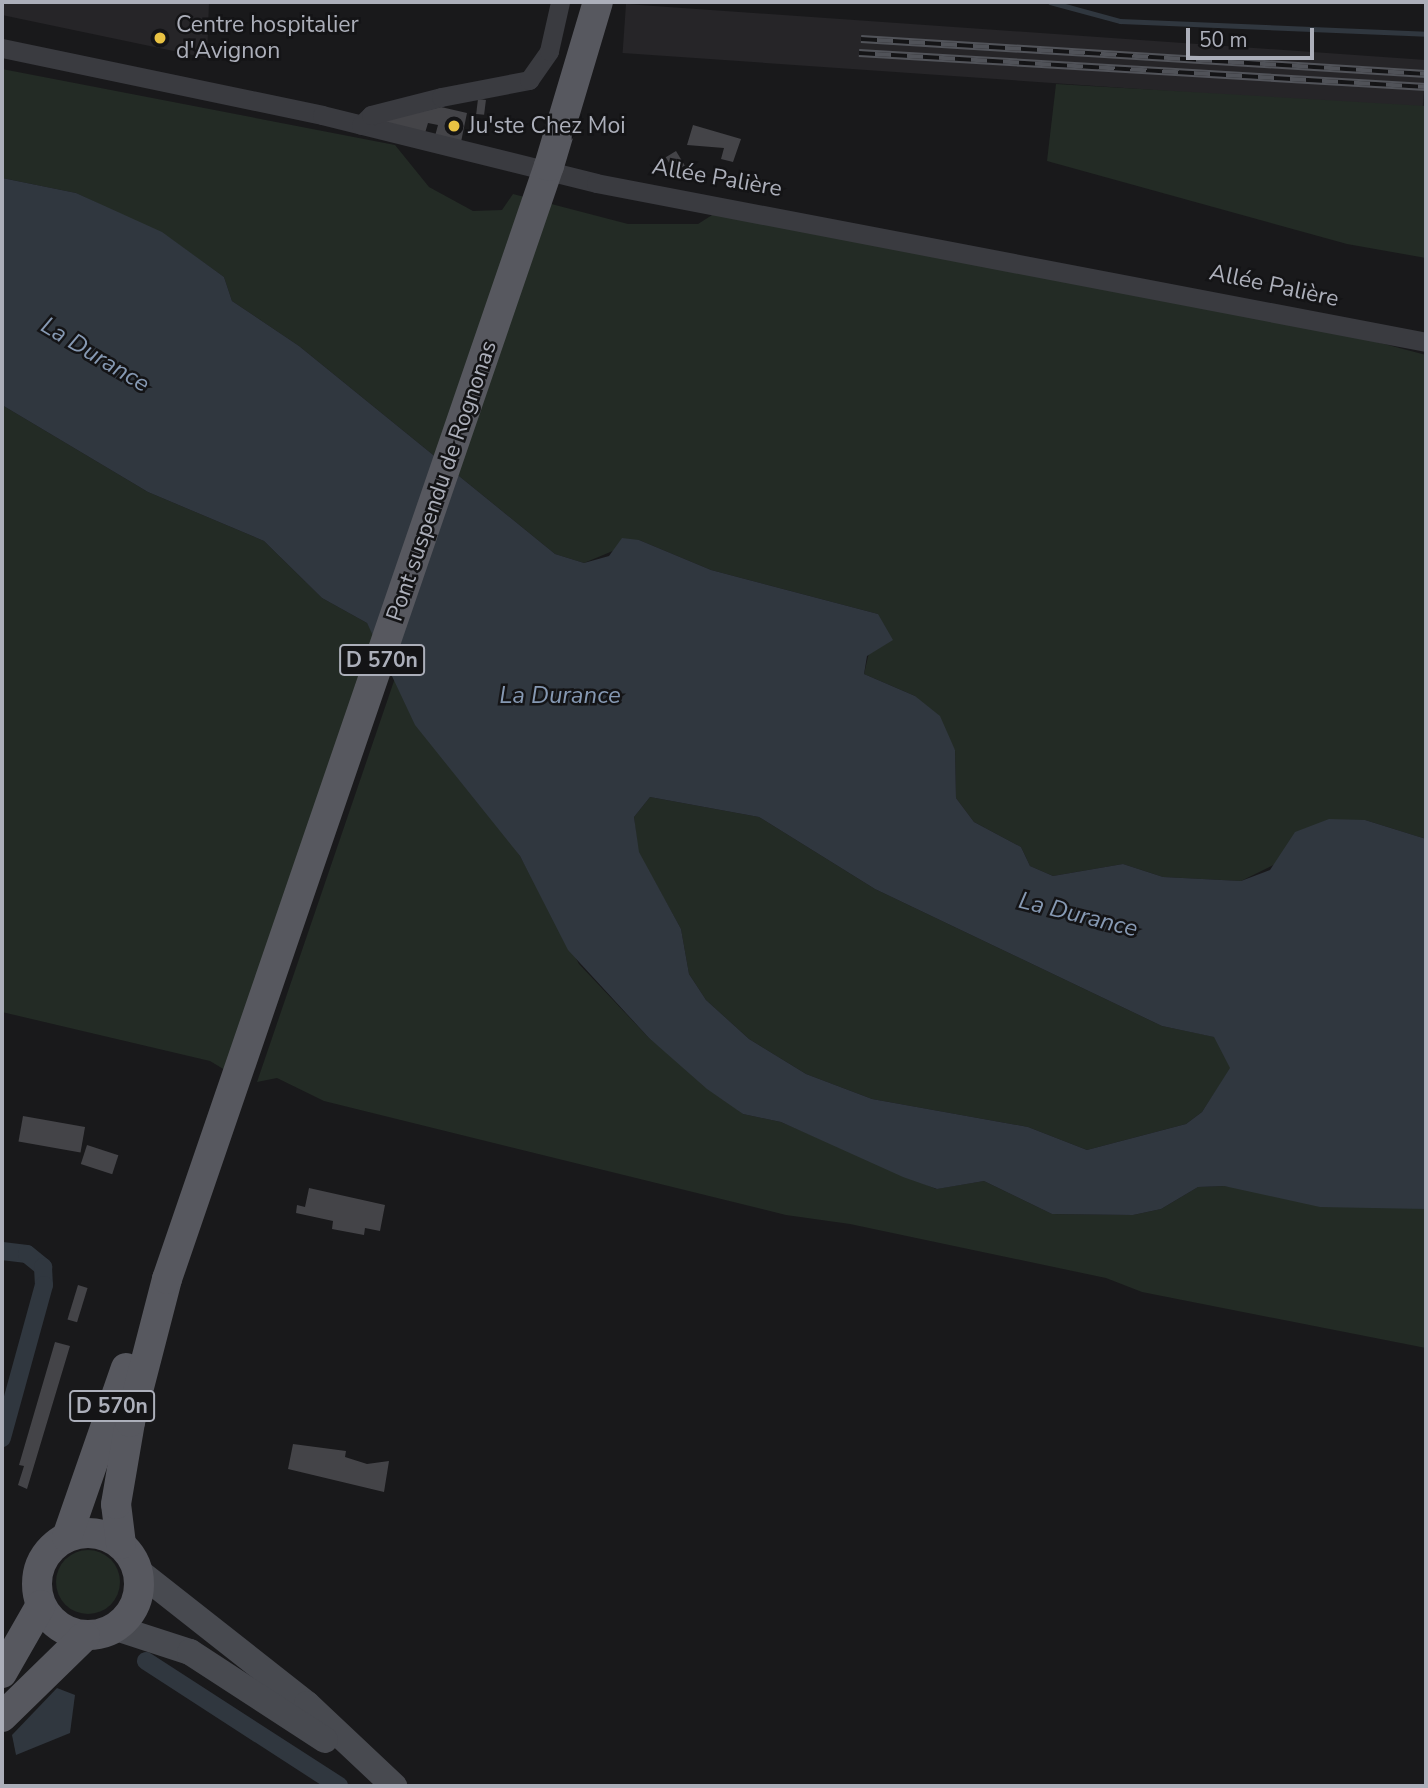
<!DOCTYPE html>
<html>
<head>
<meta charset="utf-8">
<style>
	body { margin:0 }
	#map { position:relative; width:1428px; height:1788px; overflow:hidden; background:#19191b; font-family:"Nunito Sans",sans-serif }
	div>[style] { position:absolute }
	.built>* { inset:0; background:#262528; transform-origin:0 0 }
	.green>* { inset:0; background:#232b25 }
	.round { border-radius:50% }
	.water>* { inset:0; background:#30373f }
	.stream>* { height:5px; margin:-2.5px; padding:0 2.5px; transform-origin:2.5px; border-radius:2.5px; background:#30373f }
	.canal>* { height:18px; margin:-9px; padding:0 9px; transform-origin:9px; border-radius:9px; background:#30373f }
	.building>* { inset:0; background:#444448; transform-origin:0 0 }
	.minor>* { height:19px; margin:-9.5px; padding:0 9.5px; transform-origin:9.5px; border-radius:9.5px; background:#3a3b40 }
	.secondary>* { height:26px; margin:-13px; padding:0 13px; transform-origin:13px; border-radius:13px; background:#484a50 }
	.primary>* { height:30px; margin:-15px; padding:0 15px; transform-origin:15px; border-radius:15px; background:#57585f }
	.primary>.ring { margin:-15px; padding:0; box-sizing:content-box; background:none; border:30px solid #57585f; border-radius:50% }
	.rail>* { height:8px; margin-top:-4px; transform-origin:0; background:repeating-linear-gradient(90deg,#141416 0 16px,#515359 0 32px); box-sizing:border-box; border-block:2px solid #515359 }
	.dots>* { width:19px; height:19px; translate:-50% -50%; box-sizing:border-box; border:4px solid #141416; border-radius:50% }
	span { translate:-50% -50%; white-space:nowrap; text-align:center; line-height:1.15; -webkit-text-stroke:5px #141416; paint-order:stroke }
	.shield-label span { padding:2px 5px; background:#141416; border:2px solid; border-radius:5px; -webkit-text-stroke-width:0 }
	.shield-label { font-size:21px; color:#acafba; font-weight:700 }
	.poi-label { font-size:23px; color:#acafba }
	.left { translate:0 -50%; text-align:left }
	.street-label { font-size:23px; color:#acafba }
	.water-label { font-size:24px; color:#8699b3; font-style:italic }
	.frame { position:absolute; inset:0; border:4px solid #acafba; pointer-events:none }
	.scale { position:absolute; left:1186px; top:28px; width:128px; height:32px; box-sizing:border-box; border:4px solid #acafba; border-top:0; padding-left:9px; font-size:21px; line-height:24px; white-space:nowrap; color:#acafba; -webkit-text-stroke:5px #141416; paint-order:stroke }
</style>
</head>
<body>
<div id="map">
	<div class="built">
		<i style="clip-path:polygon(2px 2px,209px 2px,207px 58px,2px 15px)"></i>
		<i style="left:626px;top:4px;width:802px;height:49px;rotate:4deg"></i>
	</div>
	<div class="green">
		<i style="clip-path:polygon(2px 69px,395px 145px,429px 187px,473px 211px,502px 210px,513px 194px,628px 224px,698px 224px,720px 210px,1335px 331px,1426px 355px,1426px 839px,1365px 820px,1241px 881px,1163px 877px,1123px 864px,1053px 876px,1030px 866px,1021px 847px,974px 822px,956px 798px,955px 750px,915px 696px,864px 674px,878px 614px,711px 570px,639px 540px,584px 563px,555px 554px,299px 346px,232px 301px,224px 277px,168px 237px,76px 193px,2px 178px)"></i>
		<i style="clip-path:polygon(1056px 84px,1426px 106px,1426px 258px,1347px 244px,1047px 161px)"></i>
		<i style="clip-path:polygon(2px 405px,148px 492px,264px 541px,322px 598px,367px 623px,375px 637px,230px 1073px,210px 1061px,2px 1012px)"></i>
		<i style="clip-path:polygon(395px 678px,520px 856px,579px 964px,649px 1038px,743px 1114px,781px 1122px,936px 1189px,984px 1181px,1052px 1214px,1133px 1215px,1161px 1209px,1198px 1187px,1224px 1186px,1426px 1209px,1426px 1348px,1142px 1292px,1106px 1278px,850px 1224px,786px 1215px,324px 1101px,277px 1078px,257px 1082px)"></i>
		<i style="clip-path:polygon(650px 797px,759px 817px,875px 889px,1162px 1026px,1215px 1037px,1231px 1068px,1202px 1112px,1186px 1124px,1087px 1150px,1028px 1127px,872px 1099px,806px 1074px,749px 1039px,706px 1000px,689px 974px,681px 929px,638px 852px,634px 817px)"></i>
		<i class="round" style="left:56px;top:1550px;width:64px;height:64px"></i>
	</div>
	<div class="water">
		<i style="clip-path:polygon(evenodd,2px 178px,76px 193px,162px 232px,224px 277px,232px 301px,299px 346px,555px 554px,584px 563px,609px 556px,622px 538px,639px 540px,711px 570px,878px 614px,893px 640px,867px 656px,864px 674px,915px 696px,940px 716px,955px 750px,956px 798px,974px 822px,1021px 847px,1030px 866px,1053px 876px,1123px 864px,1163px 877px,1241px 881px,1270px 870px,1295px 832px,1329px 819px,1365px 820px,1426px 839px,1426px 1209px,1320px 1207px,1224px 1186px,1198px 1187px,1161px 1209px,1133px 1215px,1052px 1214px,984px 1181px,937px 1189px,903px 1177px,781px 1122px,743px 1114px,707px 1089px,649px 1038px,568px 950px,520px 856px,415px 725px,367px 623px,322px 598px,264px 541px,148px 492px,2px 405px,2px 178px,650px 797px,759px 817px,875px 889px,1162px 1026px,1214px 1037px,1230px 1068px,1202px 1112px,1186px 1124px,1087px 1150px,1028px 1127px,872px 1099px,806px 1074px,749px 1039px,706px 1000px,689px 974px,681px 929px,639px 852px,634px 817px,650px 797px)"></i>
		<i style="clip-path:polygon(57px 1688px,75px 1695px,70px 1733px,16px 1755px,12px 1735px)"></i>
	</div>
	<div class="stream">
		<i style="left:1050px;top:2px;width:73px;rotate:15.2deg"></i>
		<i style="left:1120px;top:21px;width:306px;rotate:2.4deg"></i>
	</div>
	<div class="canal">
		<i style="left:2px;top:1251px;width:25px;rotate:7deg"></i>
		<i style="left:27px;top:1254px;width:21px;rotate:39deg"></i>
		<i style="left:43px;top:1267px;width:18px;rotate:87deg"></i>
		<i style="left:44px;top:1285px;width:159px;rotate:105.4deg"></i>
		<i style="left:146px;top:1661px;width:230px;rotate:32.9deg"></i>
	</div>
	<div class="building">
		<i style="left:478px;top:99px;width:8px;height:15px;rotate:7deg"></i>
		<i style="clip-path:polygon(441px 107px,467px 113px,461px 142px,435px 136px,438px 125px,428px 123px,425px 133px,375px 123px)"></i>
		<i style="clip-path:polygon(693px 125px,741px 139px,733px 162px,721px 159px,724px 148px,687px 145px)"></i>
		<i style="left:676px;top:151px;width:17px;height:12px;rotate:59deg"></i>
		<i style="left:23px;top:1116px;width:63px;height:26px;rotate:10deg"></i>
		<i style="left:87px;top:1145px;width:33px;height:20px;rotate:18deg"></i>
		<i style="clip-path:polygon(309px 1188px,385px 1205px,380px 1231px,365px 1228px,364px 1235px,332px 1229px,333px 1221px,296px 1213px,297px 1205px,305px 1207px)"></i>
		<i style="left:78px;top:1285px;width:10px;height:36px;rotate:17deg"></i>
		<i style="clip-path:polygon(55px 1342px,70px 1346px,27px 1489px,18px 1485px,24px 1466px,19px 1465px)"></i>
		<i style="clip-path:polygon(293px 1444px,346px 1451px,345px 1457px,367px 1464px,389px 1461px,384px 1492px,288px 1469px)"></i>
	</div>
	<div class="minor">
		<i style="left:2px;top:48px;width:327px;rotate:11.8deg"></i>
		<i style="left:322px;top:115px;width:282px;rotate:13.9deg"></i>
		<i style="left:596px;top:183px;width:845px;rotate:10.84deg"></i>
		<i style="left:361px;top:125px;width:14px;rotate:-45deg"></i>
		<i style="left:371px;top:115px;width:72px;rotate:-14.4deg"></i>
		<i style="left:441px;top:97px;width:90px;rotate:-10.9deg"></i>
		<i style="left:529px;top:80px;width:35px;rotate:-55deg"></i>
		<i style="left:549px;top:51px;width:50px;rotate:-77.3deg"></i>
	</div>
	<div class="secondary">
		<i style="left:138px;top:1571px;width:215px;rotate:38.2deg"></i>
		<i style="left:307px;top:1704px;width:120px;rotate:43.3deg"></i>
		<i style="left:116px;top:1628px;width:78px;rotate:18deg"></i>
		<i style="left:190px;top:1652px;width:161px;rotate:33.1deg"></i>
	</div>
	<div class="primary">
		<i class="ring" style="left:37px;top:1533px;width:72px;height:72px"></i>
		<i style="left:67px;top:1537px;width:179px;rotate:-70.8deg"></i>
		<i style="left:121px;top:1544px;width:40px;rotate:-97.1deg"></i>
		<i style="left:116px;top:1504px;width:83px;rotate:-80.3deg"></i>
		<i style="left:130px;top:1422px;width:148px;rotate:-75.5deg"></i>
		<i style="left:167px;top:1279px;width:1177px;rotate:-71.06deg"></i>
		<i style="left:549px;top:166px;width:171px;rotate:-73.4deg"></i>
		<i style="left:2px;top:1673px;width:78px;rotate:-60.2deg"></i>
		<i style="left:2px;top:1717px;width:116px;rotate:-44.3deg"></i>
	</div>
	<div class="rail">
		<i style="left:861px;top:39px;width:566px;rotate:3.54deg"></i>
		<i style="left:859px;top:53px;width:568px;rotate:3.43deg"></i>
	</div>
	<div class="dots">
		<i style="left:160px;top:38px;background:#e9c243"></i>
		<i style="left:454px;top:126px;background:#e9c243"></i>
	</div>
	<div class="shield-label">
		<span style="left:382px;top:660px">D 570n</span>
		<span style="left:112px;top:1406px">D 570n</span>
	</div>
	<div class="poi-label">
		<span class="left" style="left:176px;top:38px">Centre hospitalier<br>d'Avignon</span>
		<span class="left" style="left:468px;top:126px">Ju'ste Chez Moi</span>
	</div>
	<div class="street-label">
		<span style="left:717px;top:178px;rotate:10deg">Allée Palière</span>
		<span style="left:1274px;top:286px;rotate:12deg">Allée Palière</span>
		<span style="left:442px;top:481px;rotate:-71deg">Pont suspendu de Rognonas</span>
	</div>
	<div class="water-label">
		<span style="left:95px;top:355px;rotate:31deg">La Durance</span>
		<span style="left:560px;top:696px">La Durance</span>
		<span style="left:1078px;top:915px;rotate:14deg">La Durance</span>
	</div>
	<div class="frame"></div>
	<div class="scale">50 m</div>
</div>
</body>
</html>
